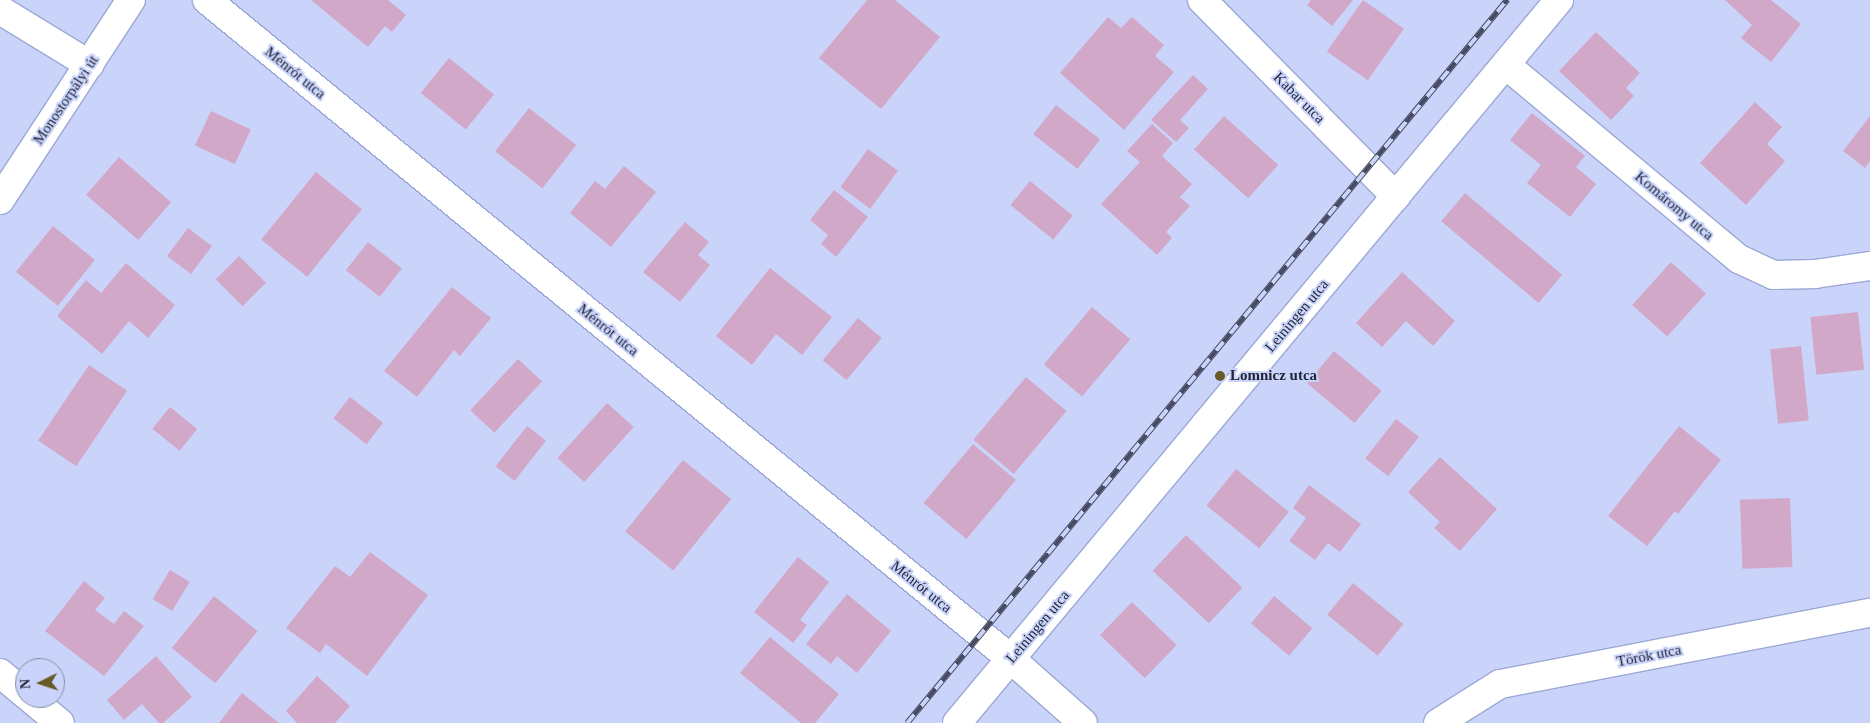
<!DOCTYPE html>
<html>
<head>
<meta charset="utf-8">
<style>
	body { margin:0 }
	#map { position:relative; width:1870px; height:723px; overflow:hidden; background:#cad4fa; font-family:"Times New Roman",serif }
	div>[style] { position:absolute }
	.building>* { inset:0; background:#d2a8c9; transform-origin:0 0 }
	.roads { filter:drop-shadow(1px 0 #9ca8d5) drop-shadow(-1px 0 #9ca8d5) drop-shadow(0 1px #9ca8d5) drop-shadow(0 -1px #9ca8d5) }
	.minor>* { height:28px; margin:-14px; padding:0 14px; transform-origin:14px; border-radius:14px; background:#fff }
	.tertiary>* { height:28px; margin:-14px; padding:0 14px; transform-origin:14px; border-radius:14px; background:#fff }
	.rail>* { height:5.5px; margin-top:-2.75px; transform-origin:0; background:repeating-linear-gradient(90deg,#cad4fa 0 11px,#464b62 0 22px); box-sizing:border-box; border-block:1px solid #464b62 }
	.dots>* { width:14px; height:14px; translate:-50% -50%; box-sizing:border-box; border:2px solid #cad4fa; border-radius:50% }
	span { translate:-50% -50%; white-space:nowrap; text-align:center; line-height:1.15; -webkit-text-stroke:4px #cad4fa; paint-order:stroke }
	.street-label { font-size:15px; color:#1f2335 }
	.poi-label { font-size:15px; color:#1f2335; font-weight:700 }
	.left { translate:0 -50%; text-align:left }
	.north { position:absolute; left:15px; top:658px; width:50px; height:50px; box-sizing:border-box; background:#cad4fa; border:1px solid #868dab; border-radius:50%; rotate:266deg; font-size:14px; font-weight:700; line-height:20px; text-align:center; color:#1f2335 }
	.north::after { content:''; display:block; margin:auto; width:18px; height:22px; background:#685a27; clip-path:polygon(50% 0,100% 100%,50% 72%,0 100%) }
</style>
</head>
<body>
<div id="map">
	<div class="building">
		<i style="clip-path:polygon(311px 0,388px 0,406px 15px,392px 32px,385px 26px,368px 47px)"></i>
		<i style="clip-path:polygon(867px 0,895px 0,940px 37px,881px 109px,819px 58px)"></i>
		<i style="clip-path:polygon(1311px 0,1353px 0,1332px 26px,1307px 5px)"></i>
		<i style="left:1363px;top:0;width:50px;height:63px;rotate:35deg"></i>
		<i style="clip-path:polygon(1725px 0,1771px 0,1801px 24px,1771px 62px,1741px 38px,1752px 25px)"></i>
		<i style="clip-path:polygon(1108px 17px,1121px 28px,1132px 17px,1164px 45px,1155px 56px,1174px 72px,1124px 130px,1060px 73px)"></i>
		<i style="clip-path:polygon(1596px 32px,1640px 73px,1626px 88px,1634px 96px,1611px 120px,1559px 71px)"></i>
		<i style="left:449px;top:58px;width:58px;height:45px;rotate:39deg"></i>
		<i style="clip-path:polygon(1193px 75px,1208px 89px,1180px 120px,1189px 128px,1176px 142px,1151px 120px)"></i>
		<i style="clip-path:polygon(1755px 102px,1782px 127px,1767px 144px,1785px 161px,1746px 205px,1700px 163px)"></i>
		<i style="left:1056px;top:105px;width:56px;height:37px;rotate:38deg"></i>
		<i style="left:529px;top:108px;width:60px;height:55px;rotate:38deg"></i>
		<i style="left:211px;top:111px;width:44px;height:38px;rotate:25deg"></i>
		<i style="clip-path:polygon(1532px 113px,1585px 156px,1576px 167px,1596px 184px,1570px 217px,1527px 183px,1541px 165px,1510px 140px)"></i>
		<i style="left:1224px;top:116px;width:73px;height:45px;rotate:42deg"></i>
		<i style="clip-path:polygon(1870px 116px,1870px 161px,1865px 168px,1843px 151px)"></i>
		<i style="clip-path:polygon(1152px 124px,1173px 143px,1162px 156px,1192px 184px,1180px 197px,1190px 206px,1166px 232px,1172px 238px,1157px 255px,1101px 204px,1140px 162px,1127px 151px)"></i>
		<i style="left:868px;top:149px;width:37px;height:47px;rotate:36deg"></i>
		<i style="left:119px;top:157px;width:69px;height:50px;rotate:41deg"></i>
		<i style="clip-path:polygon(624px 166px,656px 192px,611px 247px,570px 213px,595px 181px,605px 189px)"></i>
		<i style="left:316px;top:172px;width:59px;height:87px;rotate:39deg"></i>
		<i style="left:1030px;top:181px;width:55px;height:31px;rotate:39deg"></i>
		<i style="clip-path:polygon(834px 190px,868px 217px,836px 257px,821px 244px,828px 235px,810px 220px)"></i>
		<i style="left:1465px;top:193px;width:127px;height:37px;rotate:40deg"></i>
		<i style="clip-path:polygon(685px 222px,709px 242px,698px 255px,710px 265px,680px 302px,643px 272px)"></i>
		<i style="left:53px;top:226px;width:54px;height:59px;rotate:39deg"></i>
		<i style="left:188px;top:228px;width:30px;height:35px;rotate:37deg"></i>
		<i style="left:368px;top:242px;width:43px;height:36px;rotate:38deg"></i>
		<i style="left:239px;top:256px;width:38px;height:33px;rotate:45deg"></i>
		<i style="left:1671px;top:262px;width:47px;height:58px;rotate:42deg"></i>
		<i style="clip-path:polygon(126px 263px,175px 305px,148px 338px,129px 321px,102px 354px,57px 316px,86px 280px,101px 293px)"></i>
		<i style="clip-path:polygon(770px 268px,832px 317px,802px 355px,776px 334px,752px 365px,716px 336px)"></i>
		<i style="clip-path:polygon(1402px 272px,1455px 321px,1433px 346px,1406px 321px,1382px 347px,1356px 323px)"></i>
		<i style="clip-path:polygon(452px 287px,491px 318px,460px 356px,454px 350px,417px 397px,384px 371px)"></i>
		<i style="left:1092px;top:307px;width:50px;height:75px;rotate:40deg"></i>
		<i style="left:1858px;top:312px;width:58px;height:48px;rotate:84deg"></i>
		<i style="left:858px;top:318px;width:31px;height:55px;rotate:40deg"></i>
		<i style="left:1801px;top:346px;width:75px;height:31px;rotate:84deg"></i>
		<i style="left:1334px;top:351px;width:62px;height:42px;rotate:40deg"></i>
		<i style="left:518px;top:359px;width:33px;height:70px;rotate:43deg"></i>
		<i style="left:89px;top:365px;width:46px;height:91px;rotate:34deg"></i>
		<i style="left:1026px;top:377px;width:53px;height:82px;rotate:40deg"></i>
		<i style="left:350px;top:397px;width:42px;height:27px;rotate:38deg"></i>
		<i style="left:607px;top:403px;width:36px;height:74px;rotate:42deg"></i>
		<i style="left:170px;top:407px;width:35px;height:28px;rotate:39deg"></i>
		<i style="left:1396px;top:419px;width:29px;height:50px;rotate:38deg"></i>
		<i style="left:527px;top:426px;width:24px;height:51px;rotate:38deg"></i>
		<i style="clip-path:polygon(1679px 426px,1721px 460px,1678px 514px,1675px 511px,1647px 546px,1608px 516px)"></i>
		<i style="left:973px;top:444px;width:56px;height:77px;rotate:40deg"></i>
		<i style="clip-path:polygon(1440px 457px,1497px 509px,1460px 551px,1434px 528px,1440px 522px,1408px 492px)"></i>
		<i style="left:683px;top:460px;width:62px;height:92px;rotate:39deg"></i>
		<i style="left:1236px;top:469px;width:68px;height:47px;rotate:39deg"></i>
		<i style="clip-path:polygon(1309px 485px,1361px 524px,1340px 552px,1328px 543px,1315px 560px,1289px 541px,1306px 518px,1293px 508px)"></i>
		<i style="left:1790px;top:498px;width:69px;height:50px;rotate:88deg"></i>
		<i style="left:1186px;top:535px;width:77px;height:49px;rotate:43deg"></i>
		<i style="clip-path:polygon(370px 552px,428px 595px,367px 676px,326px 644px,320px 653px,286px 628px,335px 566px,350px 577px)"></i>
		<i style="clip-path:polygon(798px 557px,829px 582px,800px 620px,807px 625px,793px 643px,754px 612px)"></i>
		<i style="left:170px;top:570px;width:23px;height:34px;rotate:31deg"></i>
		<i style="clip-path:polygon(84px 581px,105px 598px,95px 610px,114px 624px,124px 611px,144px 626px,104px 676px,45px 631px)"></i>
		<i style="left:1353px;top:583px;width:65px;height:41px;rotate:39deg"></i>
		<i style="clip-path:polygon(847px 594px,891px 631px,857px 673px,837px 656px,831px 664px,806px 644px)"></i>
		<i style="left:214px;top:596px;width:56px;height:67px;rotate:39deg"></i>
		<i style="left:1274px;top:596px;width:50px;height:36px;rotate:40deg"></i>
		<i style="left:1132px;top:602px;width:62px;height:46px;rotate:44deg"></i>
		<i style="clip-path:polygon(770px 637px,839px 694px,815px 723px,801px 723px,740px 673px)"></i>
		<i style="clip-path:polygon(156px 656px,192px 697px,163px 723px,159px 723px,142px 704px,124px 720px,107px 700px)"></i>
		<i style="clip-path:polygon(317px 676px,350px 706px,335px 723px,297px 723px,286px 711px)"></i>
		<i style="clip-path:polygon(242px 693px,279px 723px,219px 723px)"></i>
	</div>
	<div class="roads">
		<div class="minor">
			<i style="left:207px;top:0;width:1040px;rotate:39.34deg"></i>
			<i style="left:1011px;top:659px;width:96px;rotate:41.6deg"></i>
			<i style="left:1202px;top:0;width:276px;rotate:45.4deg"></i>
			<i style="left:0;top:10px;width:105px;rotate:31.4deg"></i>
			<i style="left:1506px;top:65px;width:303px;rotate:39.8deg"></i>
			<i style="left:1739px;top:259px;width:38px;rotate:25deg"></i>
			<i style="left:1774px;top:275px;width:41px;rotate:-1.4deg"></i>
			<i style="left:1815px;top:274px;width:56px;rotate:-8.3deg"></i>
			<i style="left:0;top:673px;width:33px;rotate:40deg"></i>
			<i style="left:30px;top:698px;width:39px;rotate:40deg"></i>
			<i style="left:957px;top:723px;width:941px;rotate:-50.22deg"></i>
			<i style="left:1438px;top:723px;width:73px;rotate:-32.2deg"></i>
			<i style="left:1500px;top:684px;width:377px;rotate:-10.9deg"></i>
		</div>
		<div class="tertiary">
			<i style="left:0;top:200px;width:239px;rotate:-56.8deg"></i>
		</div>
	</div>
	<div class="rail">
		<i style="left:907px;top:723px;width:940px;rotate:-50.31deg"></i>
	</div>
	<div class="dots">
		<i style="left:1220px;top:376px;background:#685a27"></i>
	</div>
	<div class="street-label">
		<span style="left:295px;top:73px;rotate:39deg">Ménrót utca</span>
		<span style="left:1299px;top:98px;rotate:45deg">Kabar utca</span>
		<span style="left:66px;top:100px;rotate:-56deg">Monostorpályi út</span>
		<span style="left:1674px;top:206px;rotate:40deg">Komáromy utca</span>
		<span style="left:1297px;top:316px;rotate:-50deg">Leiningen utca</span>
		<span style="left:608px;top:330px;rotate:39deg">Ménrót utca</span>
		<span style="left:921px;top:587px;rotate:39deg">Ménrót utca</span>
		<span style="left:1038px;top:627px;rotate:-50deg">Leiningen utca</span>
		<span style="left:1649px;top:656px;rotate:-11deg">Török utca</span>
	</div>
	<div class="poi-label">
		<span class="left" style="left:1230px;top:376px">Lomnicz utca</span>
	</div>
	<div class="north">N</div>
</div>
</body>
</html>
